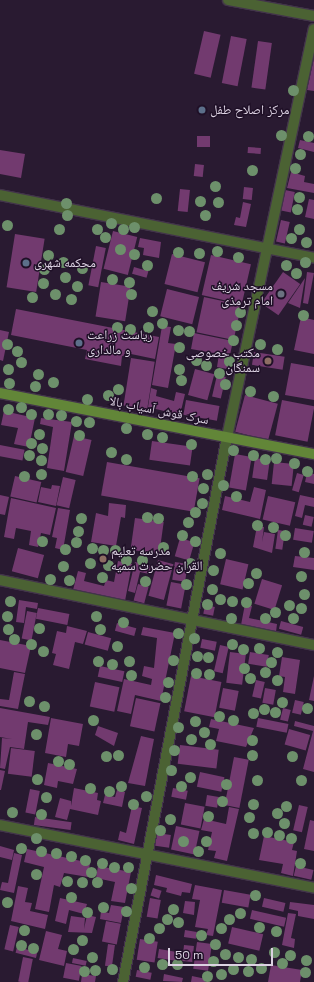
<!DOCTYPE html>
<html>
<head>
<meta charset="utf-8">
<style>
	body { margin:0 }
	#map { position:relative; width:314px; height:982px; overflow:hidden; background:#291a31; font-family:"Space Grotesk","Noto Naskh Arabic",sans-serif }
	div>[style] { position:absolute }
	.building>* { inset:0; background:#723a6f; transform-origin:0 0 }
	.roads { filter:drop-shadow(1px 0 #42344a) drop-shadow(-1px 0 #42344a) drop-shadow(0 1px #42344a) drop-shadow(0 -1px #42344a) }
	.street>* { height:10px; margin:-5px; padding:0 5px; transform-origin:5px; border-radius:5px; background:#4b6233 }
	.secondary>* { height:10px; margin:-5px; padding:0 5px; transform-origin:5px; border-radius:5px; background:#628638 }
	.trees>* { width:11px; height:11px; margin:-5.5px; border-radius:50%; background:#6d906b }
	.dots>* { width:11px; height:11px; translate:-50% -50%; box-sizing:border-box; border:2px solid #1f1027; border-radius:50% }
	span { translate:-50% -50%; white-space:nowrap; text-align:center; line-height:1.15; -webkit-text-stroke:3px #1f1027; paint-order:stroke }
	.poi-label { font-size:13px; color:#dcd2e2 }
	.left { translate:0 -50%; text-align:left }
	.right { translate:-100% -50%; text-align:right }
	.street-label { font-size:13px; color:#dcd2e2 }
	.scale { position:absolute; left:168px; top:948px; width:105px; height:18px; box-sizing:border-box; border:2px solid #dcd2e2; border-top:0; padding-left:5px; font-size:12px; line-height:14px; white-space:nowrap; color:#dcd2e2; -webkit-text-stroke:3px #1f1027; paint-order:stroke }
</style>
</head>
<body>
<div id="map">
	<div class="building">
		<i style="left:204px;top:31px;width:17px;height:44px;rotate:13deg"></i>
		<i style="left:231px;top:36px;width:16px;height:48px;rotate:11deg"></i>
		<i style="left:258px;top:41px;width:14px;height:47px;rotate:8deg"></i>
		<i style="clip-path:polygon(314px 58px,314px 91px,307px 90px)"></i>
		<i style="left:197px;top:136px;width:13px;height:11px"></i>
		<i style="clip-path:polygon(300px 140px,314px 143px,314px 152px,298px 148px)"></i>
		<i style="left:248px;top:147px;width:13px;height:6px;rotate:4deg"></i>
		<i style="clip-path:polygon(0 150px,25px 154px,21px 178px,0 174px)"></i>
		<i style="left:195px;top:164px;width:9px;height:12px;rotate:6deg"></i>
		<i style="clip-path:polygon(291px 172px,305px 176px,304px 182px,314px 184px,314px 193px,287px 188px)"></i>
		<i style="left:244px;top:187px;width:9px;height:12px;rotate:6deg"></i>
		<i style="left:180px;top:189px;width:10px;height:22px;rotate:6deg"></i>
		<i style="left:285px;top:190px;width:10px;height:21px;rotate:11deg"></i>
		<i style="clip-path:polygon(309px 199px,314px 200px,314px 219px,305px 217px)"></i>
		<i style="clip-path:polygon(243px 202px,251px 204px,246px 227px,234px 225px,236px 217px,240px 218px)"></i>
		<i style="left:281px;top:220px;width:9px;height:22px;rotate:13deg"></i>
		<i style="left:113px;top:231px;width:25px;height:39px;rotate:14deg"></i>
		<i style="left:15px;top:234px;width:30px;height:54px;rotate:9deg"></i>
		<i style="clip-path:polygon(140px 238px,161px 242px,159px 258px,143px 255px,144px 248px,138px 247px)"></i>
		<i style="left:96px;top:246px;width:10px;height:40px;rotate:11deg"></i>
		<i style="left:172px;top:254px;width:34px;height:31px;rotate:14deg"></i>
		<i style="left:211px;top:255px;width:41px;height:41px;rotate:13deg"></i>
		<i style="left:134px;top:267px;width:15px;height:7px;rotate:16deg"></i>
		<i style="left:283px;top:272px;width:21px;height:38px;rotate:35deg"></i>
		<i style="clip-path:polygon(307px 272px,314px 273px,308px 304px,303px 303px)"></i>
		<i style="clip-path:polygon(305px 278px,300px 308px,288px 303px)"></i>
		<i style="left:101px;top:282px;width:30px;height:35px;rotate:9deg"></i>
		<i style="left:167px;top:289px;width:33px;height:28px;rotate:14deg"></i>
		<i style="left:204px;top:297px;width:38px;height:36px;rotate:12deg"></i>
		<i style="clip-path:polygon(16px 309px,159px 337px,155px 359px,131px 354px,130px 358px,122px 356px,121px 366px,85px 359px,87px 350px,11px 335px)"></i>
		<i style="clip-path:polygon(301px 317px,314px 320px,314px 354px,294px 350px)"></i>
		<i style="clip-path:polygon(162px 326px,171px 327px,168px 343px,176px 344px,168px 388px,152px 385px)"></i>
		<i style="clip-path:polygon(0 330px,9px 332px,3px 361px,0 360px)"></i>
		<i style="clip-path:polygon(194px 333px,233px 341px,227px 369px,217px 367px,219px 354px,191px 349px)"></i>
		<i style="left:254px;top:352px;width:31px;height:13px;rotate:9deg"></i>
		<i style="left:131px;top:358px;width:24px;height:48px;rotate:9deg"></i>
		<i style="clip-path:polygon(291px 363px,314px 367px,314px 400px,285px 395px)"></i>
		<i style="left:195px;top:369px;width:20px;height:27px;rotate:15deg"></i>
		<i style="left:217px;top:375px;width:9px;height:22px;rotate:13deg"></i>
		<i style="clip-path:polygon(151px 388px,157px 390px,156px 396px,174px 401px,176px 392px,185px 394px,180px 415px,148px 407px)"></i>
		<i style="left:245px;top:395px;width:34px;height:38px;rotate:15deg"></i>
		<i style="left:186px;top:400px;width:34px;height:15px;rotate:10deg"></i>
		<i style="left:282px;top:400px;width:33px;height:36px;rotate:11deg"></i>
		<i style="clip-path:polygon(4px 411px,35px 418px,29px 447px,14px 444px,18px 428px,1px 425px)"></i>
		<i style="clip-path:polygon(41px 418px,72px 422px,64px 471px,47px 468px,53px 427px,40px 424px)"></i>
		<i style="left:74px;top:436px;width:18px;height:37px;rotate:13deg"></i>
		<i style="left:152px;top:441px;width:41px;height:19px;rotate:8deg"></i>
		<i style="left:0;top:445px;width:25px;height:11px;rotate:11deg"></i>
		<i style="left:235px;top:454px;width:17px;height:34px;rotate:10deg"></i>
		<i style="left:255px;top:458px;width:15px;height:20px;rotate:8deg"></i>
		<i style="left:107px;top:462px;width:94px;height:34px;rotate:10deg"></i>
		<i style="left:274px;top:462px;width:20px;height:22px;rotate:6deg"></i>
		<i style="left:297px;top:473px;width:7px;height:18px;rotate:16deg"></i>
		<i style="clip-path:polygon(307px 473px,314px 474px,314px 484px,305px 482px)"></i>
		<i style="left:15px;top:476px;width:27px;height:21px;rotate:13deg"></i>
		<i style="left:63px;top:477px;width:13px;height:29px;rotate:13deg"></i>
		<i style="clip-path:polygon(52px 485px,60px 486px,56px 506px,38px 502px,41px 487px,51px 489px)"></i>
		<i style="clip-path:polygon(254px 487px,266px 490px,260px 519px,222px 510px,225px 496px,250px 502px)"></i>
		<i style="clip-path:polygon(0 495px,9px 497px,5px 515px,0 514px)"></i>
		<i style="clip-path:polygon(300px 495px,314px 498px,314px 507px,305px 505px,302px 518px,295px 516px)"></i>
		<i style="left:268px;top:496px;width:28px;height:24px;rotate:13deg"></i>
		<i style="clip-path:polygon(11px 498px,56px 508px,50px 535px,41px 533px,38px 547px,29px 545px,31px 531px,16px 528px,14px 539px,4px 537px)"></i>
		<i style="clip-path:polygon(109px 503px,126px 505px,125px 518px,121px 517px,116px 546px,91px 542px,96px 513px,108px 516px)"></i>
		<i style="clip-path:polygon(58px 508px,70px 510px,63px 550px,55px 548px,57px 538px,52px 537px)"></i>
		<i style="left:305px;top:515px;width:9px;height:10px;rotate:13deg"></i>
		<i style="left:135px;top:518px;width:29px;height:32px;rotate:8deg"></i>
		<i style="clip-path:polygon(257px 526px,264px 527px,262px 542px,264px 532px,275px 534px,272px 553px,253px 547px)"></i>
		<i style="left:295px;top:528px;width:19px;height:12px;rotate:9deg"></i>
		<i style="left:278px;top:530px;width:7px;height:19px;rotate:8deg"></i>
		<i style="left:180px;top:538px;width:15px;height:19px;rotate:16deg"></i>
		<i style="left:18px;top:548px;width:27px;height:24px;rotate:15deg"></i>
		<i style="clip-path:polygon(295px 556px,314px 558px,314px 570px,293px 567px)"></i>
		<i style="left:226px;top:559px;width:23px;height:26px;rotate:13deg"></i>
		<i style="left:158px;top:560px;width:16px;height:37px;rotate:15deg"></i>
		<i style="clip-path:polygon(118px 561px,132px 564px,125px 601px,73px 590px,78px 571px,86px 573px,84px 581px,104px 586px,106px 580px,114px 582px)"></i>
		<i style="clip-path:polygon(135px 562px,151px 566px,149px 574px,140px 572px,135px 593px,128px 591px)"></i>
		<i style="left:175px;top:562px;width:13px;height:18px;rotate:9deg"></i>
		<i style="left:262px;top:579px;width:21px;height:26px;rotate:17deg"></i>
		<i style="left:171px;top:582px;width:15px;height:24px;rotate:11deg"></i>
		<i style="left:138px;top:584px;width:11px;height:17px;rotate:15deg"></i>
		<i style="clip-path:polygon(19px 600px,38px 603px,37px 609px,26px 607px,24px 623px,16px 622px)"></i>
		<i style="clip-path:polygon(245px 604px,252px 606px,249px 618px,277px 624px,276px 632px,241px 625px)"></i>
		<i style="left:205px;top:605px;width:10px;height:9px;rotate:11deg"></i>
		<i style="left:38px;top:608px;width:32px;height:11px;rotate:11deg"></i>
		<i style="left:27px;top:611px;width:10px;height:28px;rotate:11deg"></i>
		<i style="left:281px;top:621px;width:23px;height:8px;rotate:15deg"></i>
		<i style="left:117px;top:623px;width:20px;height:8px;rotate:15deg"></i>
		<i style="clip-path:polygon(67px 626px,87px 631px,83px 644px,75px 642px,69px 669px,53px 665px,56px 654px,52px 653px,57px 631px,66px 633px)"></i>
		<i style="clip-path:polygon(143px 627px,175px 633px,161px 701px,135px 695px,131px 714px,117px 711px,124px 679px,151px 685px,152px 679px,142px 676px,144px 666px,154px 668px,157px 638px,141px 635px)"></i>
		<i style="left:88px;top:632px;width:24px;height:13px;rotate:15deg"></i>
		<i style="left:202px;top:639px;width:15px;height:9px;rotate:11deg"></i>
		<i style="clip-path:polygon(0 640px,31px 646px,25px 673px,0 668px)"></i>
		<i style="left:220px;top:645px;width:9px;height:27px;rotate:13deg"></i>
		<i style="left:230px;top:652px;width:16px;height:31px;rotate:7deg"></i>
		<i style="left:250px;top:652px;width:19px;height:12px;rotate:9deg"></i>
		<i style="clip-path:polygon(282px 657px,300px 660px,295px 694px,283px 692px,285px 677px,279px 676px)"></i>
		<i style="left:100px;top:666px;width:25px;height:11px;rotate:12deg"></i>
		<i style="clip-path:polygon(14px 672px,25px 674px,18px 709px,0 706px,0 699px,9px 700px)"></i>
		<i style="left:191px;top:676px;width:31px;height:36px;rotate:11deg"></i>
		<i style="clip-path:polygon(314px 676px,314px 701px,309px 700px)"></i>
		<i style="left:256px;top:680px;width:9px;height:17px;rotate:13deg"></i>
		<i style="left:95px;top:682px;width:25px;height:25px;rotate:12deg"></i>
		<i style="left:223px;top:688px;width:16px;height:20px;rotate:11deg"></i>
		<i style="left:265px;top:688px;width:11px;height:15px;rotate:10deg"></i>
		<i style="left:136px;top:698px;width:25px;height:29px;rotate:12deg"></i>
		<i style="left:295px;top:700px;width:9px;height:13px;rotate:13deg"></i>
		<i style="clip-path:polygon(0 708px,50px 717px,48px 725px,28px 722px,24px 749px,10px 747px,5px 769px,0 768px,2px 738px,12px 739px,0 737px)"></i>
		<i style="left:283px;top:708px;width:8px;height:12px;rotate:14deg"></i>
		<i style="clip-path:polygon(51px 718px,83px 724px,79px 746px,68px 744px,66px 757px,45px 753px)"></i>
		<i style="left:258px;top:718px;width:31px;height:9px;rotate:11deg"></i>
		<i style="clip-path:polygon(211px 719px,254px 728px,246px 747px,216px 741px,219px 729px,209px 727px)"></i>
		<i style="clip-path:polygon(295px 721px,314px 726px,314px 772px,303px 769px,313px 731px,294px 726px)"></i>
		<i style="clip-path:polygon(98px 726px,118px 733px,114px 746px,95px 735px)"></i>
		<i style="left:289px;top:729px;width:22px;height:16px;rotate:16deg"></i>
		<i style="clip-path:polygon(141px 736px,154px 739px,145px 786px,128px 783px)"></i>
		<i style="left:180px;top:745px;width:39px;height:19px;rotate:7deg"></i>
		<i style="left:11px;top:748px;width:24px;height:26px;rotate:7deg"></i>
		<i style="left:234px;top:757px;width:15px;height:49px;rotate:11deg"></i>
		<i style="clip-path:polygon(48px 763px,77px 769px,73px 784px,58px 781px,57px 788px,44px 785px)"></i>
		<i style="clip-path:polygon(0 770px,5px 771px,1px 790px,0 790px)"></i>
		<i style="left:200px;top:772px;width:25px;height:15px;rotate:12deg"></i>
		<i style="clip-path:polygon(74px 788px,98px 793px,97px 800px,101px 801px,98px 815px,70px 809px,67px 820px,55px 817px,60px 798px,71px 801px,71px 806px)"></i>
		<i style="left:173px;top:788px;width:15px;height:9px;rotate:11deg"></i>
		<i style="left:30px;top:789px;width:10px;height:24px;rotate:11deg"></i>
		<i style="clip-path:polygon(117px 790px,125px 792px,122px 807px,103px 803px,105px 795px,115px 797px)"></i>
		<i style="left:207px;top:795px;width:12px;height:11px;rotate:9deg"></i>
		<i style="left:185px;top:803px;width:20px;height:22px;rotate:11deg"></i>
		<i style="left:299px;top:805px;width:9px;height:26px;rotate:13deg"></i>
		<i style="clip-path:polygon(132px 806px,142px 808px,134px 844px,118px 840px,120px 831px,126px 833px)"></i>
		<i style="clip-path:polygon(229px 807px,239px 809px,227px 861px,214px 858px,216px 851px,208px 850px,212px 832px,201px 830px,204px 819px,226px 824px)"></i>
		<i style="left:35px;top:817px;width:37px;height:8px;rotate:8deg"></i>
		<i style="clip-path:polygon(310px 820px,314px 821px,314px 851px,304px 849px)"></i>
		<i style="left:176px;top:826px;width:24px;height:24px;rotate:12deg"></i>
		<i style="left:157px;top:833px;width:14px;height:13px;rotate:8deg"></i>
		<i style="clip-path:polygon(264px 836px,294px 842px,292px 850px,297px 851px,293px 876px,281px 873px,283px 864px,259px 860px)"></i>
		<i style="clip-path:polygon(0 846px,14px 850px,12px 860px,0 857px)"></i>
		<i style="clip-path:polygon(27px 849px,90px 863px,88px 877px,64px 873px,60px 887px,54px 885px,49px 912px,35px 909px,44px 867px,24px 862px)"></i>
		<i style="clip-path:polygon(14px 853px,22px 855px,14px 893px,0 890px,2px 882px,8px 883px)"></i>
		<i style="clip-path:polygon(98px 866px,131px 872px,125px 903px,111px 901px,115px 882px,96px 878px)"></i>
		<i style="left:296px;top:866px;width:18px;height:10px;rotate:13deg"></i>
		<i style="clip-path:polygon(156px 875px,192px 884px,190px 893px,182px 892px,181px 896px,166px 892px,167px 888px,154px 885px)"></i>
		<i style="clip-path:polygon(195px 885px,222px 890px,213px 936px,206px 935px,208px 929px,195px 927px,200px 900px,192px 899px)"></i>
		<i style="clip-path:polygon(18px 886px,28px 888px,25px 902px,32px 903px,30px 911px,48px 915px,45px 929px,11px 921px)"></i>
		<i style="left:153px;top:888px;width:9px;height:8px;rotate:18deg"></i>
		<i style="left:224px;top:890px;width:27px;height:13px;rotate:10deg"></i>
		<i style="clip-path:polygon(60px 898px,87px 904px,84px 914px,69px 910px,66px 924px,55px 921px)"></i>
		<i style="left:150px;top:898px;width:11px;height:19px;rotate:10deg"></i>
		<i style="left:264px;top:898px;width:22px;height:9px;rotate:13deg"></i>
		<i style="clip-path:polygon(185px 901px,195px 902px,194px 915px,183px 913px)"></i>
		<i style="clip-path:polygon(290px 902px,314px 905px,314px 919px,298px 916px,298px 911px,289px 909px)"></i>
		<i style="clip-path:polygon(111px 905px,124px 907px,121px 923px,100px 919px,101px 911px,109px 913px)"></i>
		<i style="left:252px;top:910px;width:35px;height:9px;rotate:13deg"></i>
		<i style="clip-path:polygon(288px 913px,296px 914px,291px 938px,295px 939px,294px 948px,282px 945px)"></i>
		<i style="clip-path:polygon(87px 915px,96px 917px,92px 933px,68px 932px,71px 916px,85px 918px,84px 929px)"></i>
		<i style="left:106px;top:921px;width:15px;height:21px;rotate:11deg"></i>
		<i style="left:10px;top:925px;width:9px;height:25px;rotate:13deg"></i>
		<i style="left:232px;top:927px;width:32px;height:17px;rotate:13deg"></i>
		<i style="left:185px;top:930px;width:12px;height:7px;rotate:9deg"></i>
		<i style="clip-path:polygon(46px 931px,62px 935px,58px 949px,67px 951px,64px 966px,39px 960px)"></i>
		<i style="left:140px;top:939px;width:18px;height:21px;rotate:9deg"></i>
		<i style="left:197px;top:942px;width:15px;height:27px;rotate:8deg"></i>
		<i style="left:108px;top:944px;width:7px;height:22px;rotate:8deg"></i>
		<i style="left:184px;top:945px;width:10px;height:16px;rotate:6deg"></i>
		<i style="left:17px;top:947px;width:21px;height:6px;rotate:14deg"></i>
		<i style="left:159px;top:949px;width:20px;height:9px;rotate:9deg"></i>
		<i style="left:23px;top:957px;width:10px;height:25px;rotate:11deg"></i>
		<i style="left:73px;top:958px;width:14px;height:5px;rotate:12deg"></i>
		<i style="left:66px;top:963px;width:16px;height:15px;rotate:11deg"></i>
		<i style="clip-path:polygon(271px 965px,302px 970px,300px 982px,268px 982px)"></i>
		<i style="left:137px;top:970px;width:15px;height:7px;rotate:11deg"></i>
		<i style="clip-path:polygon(82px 974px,96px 976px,95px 982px,81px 982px)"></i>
		<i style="clip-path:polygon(164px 974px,183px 978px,182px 982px,163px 981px)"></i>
		<i style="clip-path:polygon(192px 976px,206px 979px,205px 982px,191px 982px)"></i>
	</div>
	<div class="roads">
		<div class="street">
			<i style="left:228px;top:0;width:87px;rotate:10.5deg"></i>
			<i style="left:0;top:195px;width:320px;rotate:11.3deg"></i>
			<i style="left:0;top:580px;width:321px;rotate:11.7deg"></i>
			<i style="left:0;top:825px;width:320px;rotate:11.3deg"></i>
			<i style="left:123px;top:982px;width:555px;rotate:-79.2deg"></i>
			<i style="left:227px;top:437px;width:417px;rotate:-78deg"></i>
		</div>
		<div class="secondary">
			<i style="left:0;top:393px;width:320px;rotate:11deg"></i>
		</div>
	</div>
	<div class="trees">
		<i style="left:293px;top:90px"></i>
		<i style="left:281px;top:135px"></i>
		<i style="left:308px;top:136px"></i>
		<i style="left:300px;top:154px"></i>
		<i style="left:295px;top:168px"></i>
		<i style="left:252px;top:170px"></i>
		<i style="left:215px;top:186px"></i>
		<i style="left:299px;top:197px"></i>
		<i style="left:156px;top:198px"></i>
		<i style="left:200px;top:201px"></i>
		<i style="left:218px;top:202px"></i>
		<i style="left:66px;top:203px"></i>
		<i style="left:297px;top:209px"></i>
		<i style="left:67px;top:215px"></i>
		<i style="left:205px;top:215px"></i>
		<i style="left:111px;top:223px"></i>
		<i style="left:7px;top:225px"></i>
		<i style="left:134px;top:227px"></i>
		<i style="left:59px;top:229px"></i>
		<i style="left:97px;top:229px"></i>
		<i style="left:123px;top:229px"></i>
		<i style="left:299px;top:229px"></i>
		<i style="left:105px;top:237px"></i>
		<i style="left:291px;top:238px"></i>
		<i style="left:306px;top:242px"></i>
		<i style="left:120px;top:249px"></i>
		<i style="left:217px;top:251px"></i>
		<i style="left:178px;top:252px"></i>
		<i style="left:199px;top:253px"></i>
		<i style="left:134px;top:254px"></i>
		<i style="left:48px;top:255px"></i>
		<i style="left:238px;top:257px"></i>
		<i style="left:63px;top:262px"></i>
		<i style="left:305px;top:262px"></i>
		<i style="left:147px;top:265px"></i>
		<i style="left:286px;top:265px"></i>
		<i style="left:82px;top:268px"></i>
		<i style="left:44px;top:269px"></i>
		<i style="left:296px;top:273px"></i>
		<i style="left:65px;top:277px"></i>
		<i style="left:112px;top:279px"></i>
		<i style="left:129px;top:282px"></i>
		<i style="left:43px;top:283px"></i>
		<i style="left:77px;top:286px"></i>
		<i style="left:55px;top:294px"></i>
		<i style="left:131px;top:294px"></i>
		<i style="left:32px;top:297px"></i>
		<i style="left:71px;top:299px"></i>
		<i style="left:152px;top:311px"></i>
		<i style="left:240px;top:312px"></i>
		<i style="left:303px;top:315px"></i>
		<i style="left:162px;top:323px"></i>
		<i style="left:236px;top:325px"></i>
		<i style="left:117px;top:327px"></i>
		<i style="left:148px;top:327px"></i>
		<i style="left:130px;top:329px"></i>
		<i style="left:178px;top:330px"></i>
		<i style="left:189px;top:331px"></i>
		<i style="left:233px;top:340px"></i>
		<i style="left:7px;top:344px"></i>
		<i style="left:260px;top:344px"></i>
		<i style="left:179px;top:347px"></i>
		<i style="left:277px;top:349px"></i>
		<i style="left:17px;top:351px"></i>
		<i style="left:196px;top:360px"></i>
		<i style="left:229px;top:361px"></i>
		<i style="left:21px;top:362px"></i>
		<i style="left:206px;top:365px"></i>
		<i style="left:8px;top:369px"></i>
		<i style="left:179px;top:369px"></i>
		<i style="left:219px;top:373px"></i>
		<i style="left:38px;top:374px"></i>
		<i style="left:181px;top:380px"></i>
		<i style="left:53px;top:382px"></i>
		<i style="left:9px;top:383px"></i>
		<i style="left:225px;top:384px"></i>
		<i style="left:35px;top:386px"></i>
		<i style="left:118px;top:389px"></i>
		<i style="left:250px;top:391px"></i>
		<i style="left:108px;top:395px"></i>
		<i style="left:273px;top:396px"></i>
		<i style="left:87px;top:399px"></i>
		<i style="left:21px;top:407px"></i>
		<i style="left:8px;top:409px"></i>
		<i style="left:31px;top:414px"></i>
		<i style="left:48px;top:414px"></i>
		<i style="left:61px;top:415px"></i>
		<i style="left:76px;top:421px"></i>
		<i style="left:89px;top:422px"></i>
		<i style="left:126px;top:428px"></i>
		<i style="left:39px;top:434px"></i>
		<i style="left:147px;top:434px"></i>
		<i style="left:79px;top:435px"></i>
		<i style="left:162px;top:437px"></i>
		<i style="left:31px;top:443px"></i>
		<i style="left:191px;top:444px"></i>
		<i style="left:42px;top:448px"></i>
		<i style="left:233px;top:450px"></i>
		<i style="left:111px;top:452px"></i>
		<i style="left:29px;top:455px"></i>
		<i style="left:253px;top:455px"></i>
		<i style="left:276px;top:458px"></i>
		<i style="left:126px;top:459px"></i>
		<i style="left:265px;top:459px"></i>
		<i style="left:41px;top:460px"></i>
		<i style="left:294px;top:463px"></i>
		<i style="left:307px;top:471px"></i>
		<i style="left:41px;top:474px"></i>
		<i style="left:207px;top:474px"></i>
		<i style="left:24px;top:476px"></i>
		<i style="left:192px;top:476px"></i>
		<i style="left:223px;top:485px"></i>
		<i style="left:203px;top:488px"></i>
		<i style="left:236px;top:496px"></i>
		<i style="left:202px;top:503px"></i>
		<i style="left:195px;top:512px"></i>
		<i style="left:147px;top:517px"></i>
		<i style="left:81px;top:518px"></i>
		<i style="left:158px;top:518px"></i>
		<i style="left:188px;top:522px"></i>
		<i style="left:257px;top:525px"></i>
		<i style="left:273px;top:527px"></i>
		<i style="left:78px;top:531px"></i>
		<i style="left:182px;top:535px"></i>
		<i style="left:285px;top:535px"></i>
		<i style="left:42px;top:541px"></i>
		<i style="left:195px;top:541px"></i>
		<i style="left:76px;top:542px"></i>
		<i style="left:163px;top:547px"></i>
		<i style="left:92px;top:548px"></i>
		<i style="left:65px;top:549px"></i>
		<i style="left:103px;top:550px"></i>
		<i style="left:115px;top:550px"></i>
		<i style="left:304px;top:552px"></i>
		<i style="left:220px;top:553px"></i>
		<i style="left:126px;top:560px"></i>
		<i style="left:142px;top:560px"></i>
		<i style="left:90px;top:563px"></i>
		<i style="left:190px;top:563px"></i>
		<i style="left:108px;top:565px"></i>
		<i style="left:63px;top:566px"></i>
		<i style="left:213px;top:570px"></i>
		<i style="left:256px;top:573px"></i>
		<i style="left:301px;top:576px"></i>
		<i style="left:102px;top:577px"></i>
		<i style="left:50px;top:579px"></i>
		<i style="left:69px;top:580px"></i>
		<i style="left:145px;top:581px"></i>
		<i style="left:248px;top:583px"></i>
		<i style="left:186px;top:584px"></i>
		<i style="left:212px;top:589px"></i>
		<i style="left:304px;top:594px"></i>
		<i style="left:220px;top:599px"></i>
		<i style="left:10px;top:601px"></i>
		<i style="left:232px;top:601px"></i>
		<i style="left:246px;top:602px"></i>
		<i style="left:207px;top:604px"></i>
		<i style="left:289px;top:605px"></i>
		<i style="left:301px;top:608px"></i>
		<i style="left:275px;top:612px"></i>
		<i style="left:7px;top:616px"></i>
		<i style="left:96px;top:616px"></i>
		<i style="left:231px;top:618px"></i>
		<i style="left:265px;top:618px"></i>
		<i style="left:293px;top:618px"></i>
		<i style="left:123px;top:622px"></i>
		<i style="left:39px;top:628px"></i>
		<i style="left:8px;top:629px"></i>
		<i style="left:100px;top:629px"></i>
		<i style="left:178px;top:633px"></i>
		<i style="left:194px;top:638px"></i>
		<i style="left:14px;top:639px"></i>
		<i style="left:31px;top:644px"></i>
		<i style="left:232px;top:644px"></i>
		<i style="left:117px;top:646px"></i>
		<i style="left:259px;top:648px"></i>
		<i style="left:243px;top:649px"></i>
		<i style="left:43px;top:651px"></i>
		<i style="left:277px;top:652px"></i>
		<i style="left:197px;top:656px"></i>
		<i style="left:208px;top:657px"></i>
		<i style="left:173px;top:660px"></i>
		<i style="left:98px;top:661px"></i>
		<i style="left:129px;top:661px"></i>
		<i style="left:271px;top:662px"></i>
		<i style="left:112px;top:664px"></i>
		<i style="left:244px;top:668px"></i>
		<i style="left:265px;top:672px"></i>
		<i style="left:196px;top:673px"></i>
		<i style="left:209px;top:674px"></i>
		<i style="left:131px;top:675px"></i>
		<i style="left:250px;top:678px"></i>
		<i style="left:277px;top:680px"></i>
		<i style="left:168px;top:682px"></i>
		<i style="left:165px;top:697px"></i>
		<i style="left:29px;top:701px"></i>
		<i style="left:282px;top:702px"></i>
		<i style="left:44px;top:706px"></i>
		<i style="left:307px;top:708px"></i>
		<i style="left:264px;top:709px"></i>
		<i style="left:275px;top:712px"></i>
		<i style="left:253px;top:713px"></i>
		<i style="left:219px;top:716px"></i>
		<i style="left:93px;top:720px"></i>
		<i style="left:233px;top:720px"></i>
		<i style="left:195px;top:721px"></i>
		<i style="left:178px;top:727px"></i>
		<i style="left:204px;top:732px"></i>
		<i style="left:36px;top:734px"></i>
		<i style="left:191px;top:739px"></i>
		<i style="left:252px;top:740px"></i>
		<i style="left:210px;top:744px"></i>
		<i style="left:174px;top:750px"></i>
		<i style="left:118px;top:755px"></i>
		<i style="left:252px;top:755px"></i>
		<i style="left:106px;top:756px"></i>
		<i style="left:292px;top:756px"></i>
		<i style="left:58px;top:761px"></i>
		<i style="left:69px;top:764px"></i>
		<i style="left:171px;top:770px"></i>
		<i style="left:190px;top:777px"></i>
		<i style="left:37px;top:779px"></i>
		<i style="left:257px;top:780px"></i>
		<i style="left:301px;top:780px"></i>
		<i style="left:226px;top:784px"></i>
		<i style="left:121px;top:786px"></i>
		<i style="left:181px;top:786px"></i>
		<i style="left:90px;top:788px"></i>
		<i style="left:109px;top:791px"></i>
		<i style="left:146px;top:796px"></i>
		<i style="left:46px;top:797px"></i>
		<i style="left:222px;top:801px"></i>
		<i style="left:133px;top:804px"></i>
		<i style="left:253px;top:804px"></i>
		<i style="left:286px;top:806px"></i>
		<i style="left:12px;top:812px"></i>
		<i style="left:277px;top:813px"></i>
		<i style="left:41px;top:814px"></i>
		<i style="left:208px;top:816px"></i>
		<i style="left:249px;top:817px"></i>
		<i style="left:170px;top:819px"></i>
		<i style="left:284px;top:823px"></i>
		<i style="left:160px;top:830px"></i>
		<i style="left:267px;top:832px"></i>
		<i style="left:253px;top:833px"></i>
		<i style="left:279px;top:835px"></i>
		<i style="left:36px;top:838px"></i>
		<i style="left:291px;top:838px"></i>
		<i style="left:183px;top:841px"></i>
		<i style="left:206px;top:841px"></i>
		<i style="left:21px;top:848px"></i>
		<i style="left:41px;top:851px"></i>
		<i style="left:198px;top:851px"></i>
		<i style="left:56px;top:853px"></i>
		<i style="left:71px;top:856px"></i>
		<i style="left:85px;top:860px"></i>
		<i style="left:102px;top:863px"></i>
		<i style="left:300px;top:863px"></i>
		<i style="left:114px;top:867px"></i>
		<i style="left:128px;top:867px"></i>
		<i style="left:91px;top:872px"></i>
		<i style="left:36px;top:874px"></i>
		<i style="left:67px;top:881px"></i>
		<i style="left:82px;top:882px"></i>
		<i style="left:97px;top:882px"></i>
		<i style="left:131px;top:888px"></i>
		<i style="left:255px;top:895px"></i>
		<i style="left:71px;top:897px"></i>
		<i style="left:7px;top:902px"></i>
		<i style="left:103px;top:907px"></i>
		<i style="left:173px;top:909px"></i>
		<i style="left:126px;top:911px"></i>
		<i style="left:87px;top:912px"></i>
		<i style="left:240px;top:913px"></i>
		<i style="left:167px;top:919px"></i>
		<i style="left:229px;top:919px"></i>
		<i style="left:178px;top:922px"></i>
		<i style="left:259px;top:927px"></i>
		<i style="left:159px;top:928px"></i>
		<i style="left:221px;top:928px"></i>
		<i style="left:24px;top:930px"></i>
		<i style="left:276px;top:931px"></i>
		<i style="left:201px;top:935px"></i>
		<i style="left:149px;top:938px"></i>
		<i style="left:82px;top:940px"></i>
		<i style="left:215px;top:944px"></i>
		<i style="left:21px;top:945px"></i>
		<i style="left:33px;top:948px"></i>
		<i style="left:73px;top:949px"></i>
		<i style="left:274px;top:952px"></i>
		<i style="left:225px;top:954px"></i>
		<i style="left:290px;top:955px"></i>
		<i style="left:92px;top:957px"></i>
		<i style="left:238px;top:957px"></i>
		<i style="left:251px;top:959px"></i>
		<i style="left:306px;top:960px"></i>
		<i style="left:213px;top:961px"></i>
		<i style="left:282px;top:963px"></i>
		<i style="left:162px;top:964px"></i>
		<i style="left:177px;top:964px"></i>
		<i style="left:144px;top:967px"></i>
		<i style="left:261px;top:968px"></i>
		<i style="left:112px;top:969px"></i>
		<i style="left:233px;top:969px"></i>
		<i style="left:95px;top:970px"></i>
		<i style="left:84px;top:971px"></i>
		<i style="left:248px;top:971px"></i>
		<i style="left:305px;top:972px"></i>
		<i style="left:221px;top:974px"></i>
		<i style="left:207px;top:976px"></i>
	</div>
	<div class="dots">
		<i style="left:202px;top:110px;background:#5c6f8a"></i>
		<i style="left:26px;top:263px;background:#5c6f8a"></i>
		<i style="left:281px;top:294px;background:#6b7280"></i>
		<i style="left:79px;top:343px;background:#5c6f8a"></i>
		<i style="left:268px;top:361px;background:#8d6e63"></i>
		<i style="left:103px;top:559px;background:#8d6e63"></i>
	</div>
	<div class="poi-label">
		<span class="left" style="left:210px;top:110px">مرکز اصلاح طفل</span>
		<span class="left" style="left:34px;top:263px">محکمه شهری</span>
		<span class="right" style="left:273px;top:294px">مسجد شریف<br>امام ترمذی</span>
		<span class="left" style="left:87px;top:343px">ریاست زراعت<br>و مالداری</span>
		<span class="right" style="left:260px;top:361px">مکتب خصوصی<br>سمنگان</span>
		<span class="left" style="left:111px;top:559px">مدرسه تعلیم<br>القران حضرت سمیه</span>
	</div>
	<div class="street-label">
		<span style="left:159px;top:411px;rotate:11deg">سرک قوش آسیاب بالا</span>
	</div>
	<div class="scale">50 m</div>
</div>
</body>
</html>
